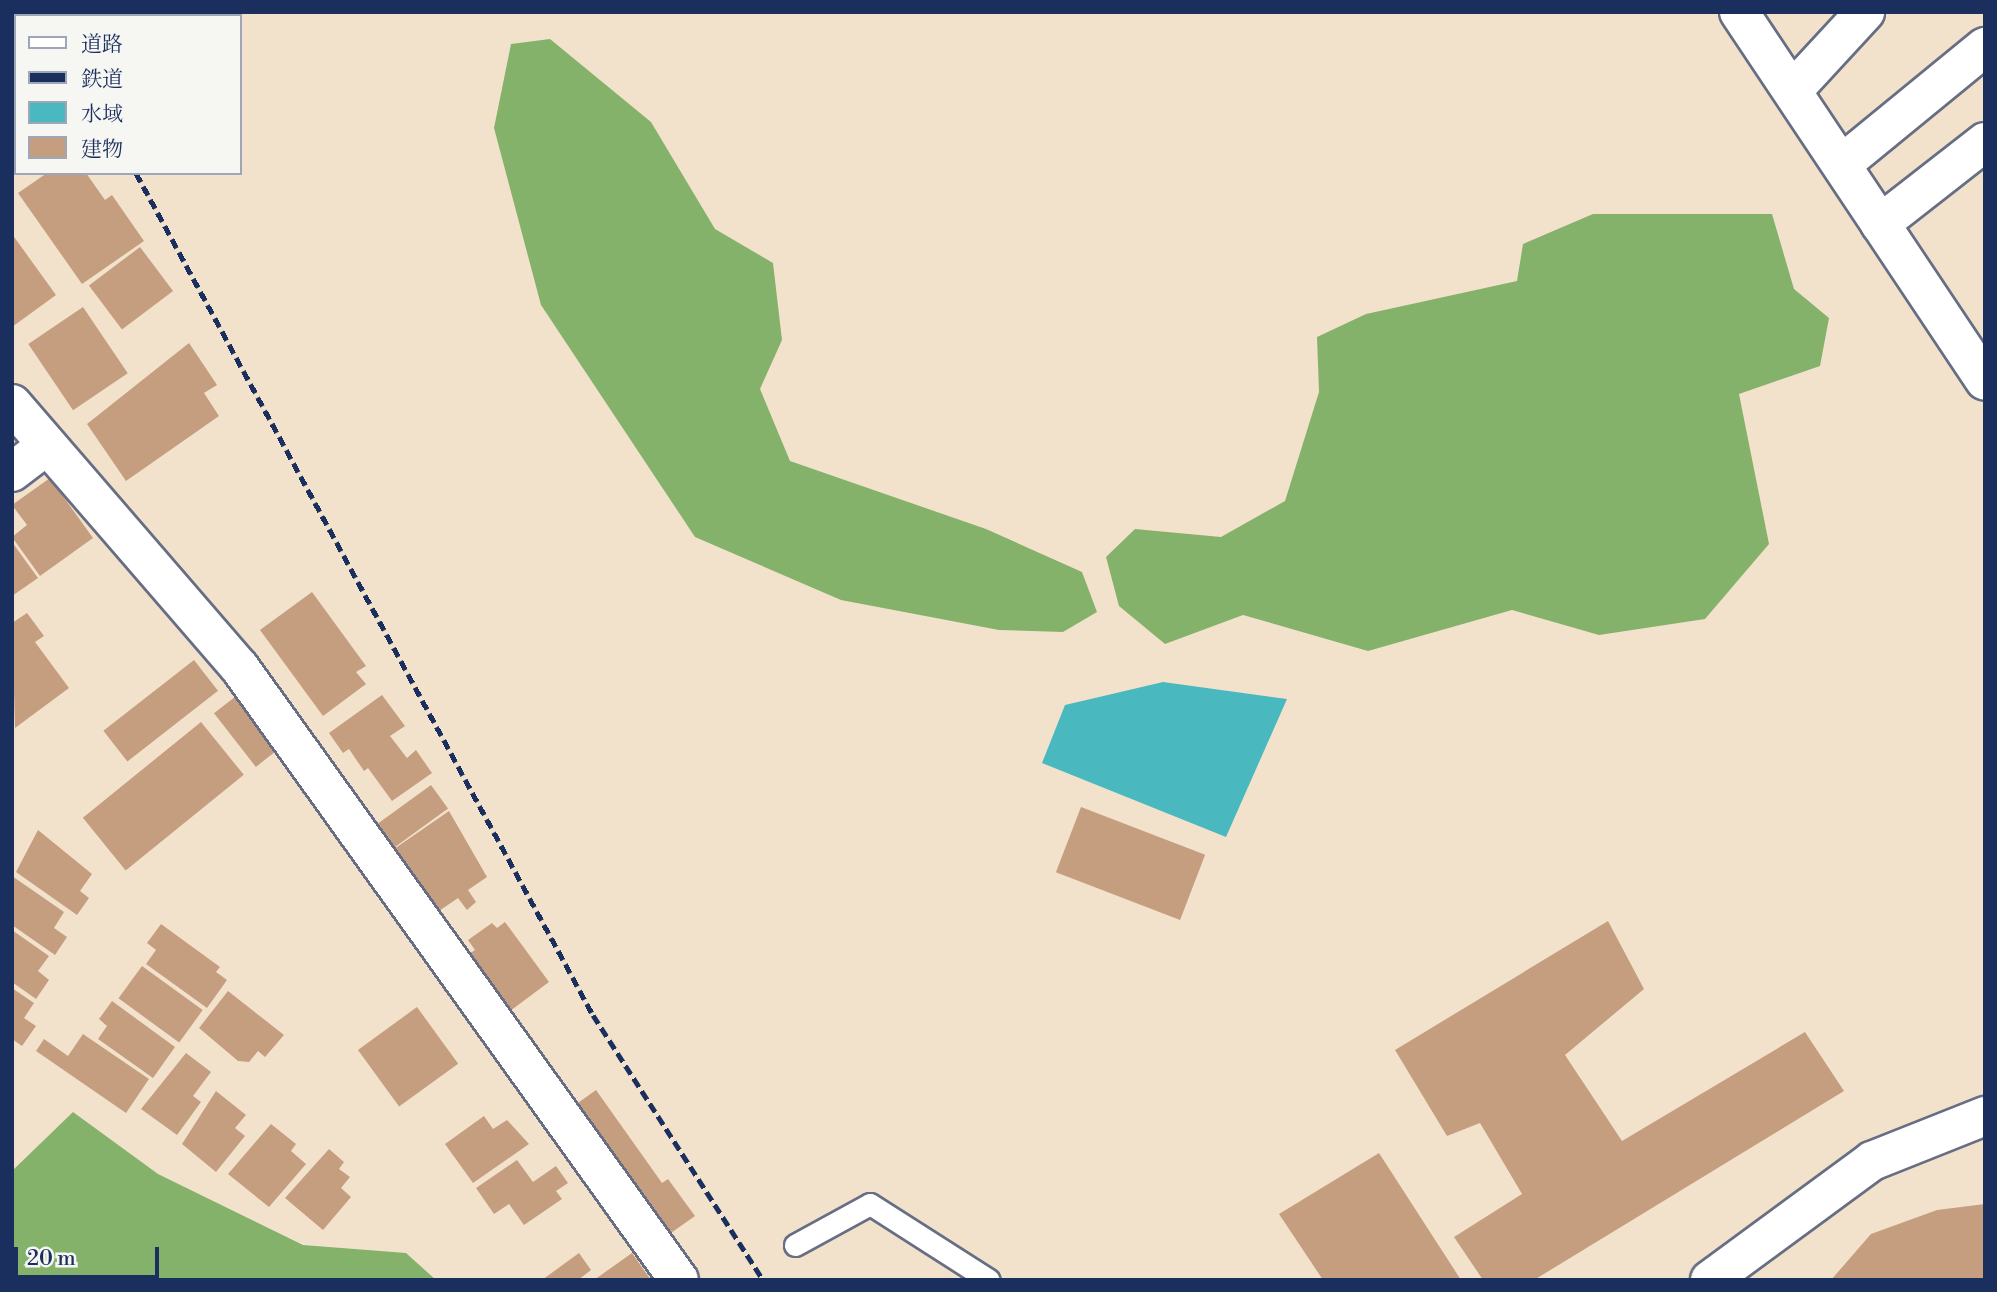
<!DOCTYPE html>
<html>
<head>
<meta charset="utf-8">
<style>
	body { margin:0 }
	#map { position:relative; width:1997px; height:1292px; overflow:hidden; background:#f3e2cb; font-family:"Libre Bodoni","Noto Serif JP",serif }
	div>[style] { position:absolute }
	.forest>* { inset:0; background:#85b26b }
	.water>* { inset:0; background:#49b9bf }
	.building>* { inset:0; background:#c59e80; transform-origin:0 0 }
	.roads { filter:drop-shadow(2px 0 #676e84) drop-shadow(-2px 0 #676e84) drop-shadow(0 2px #676e84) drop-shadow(0 -2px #676e84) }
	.lane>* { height:21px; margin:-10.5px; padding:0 10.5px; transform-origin:10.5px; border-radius:10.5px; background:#fff }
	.street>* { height:38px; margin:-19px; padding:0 19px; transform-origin:19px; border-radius:19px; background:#fff }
	.rail>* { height:5px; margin-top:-2.5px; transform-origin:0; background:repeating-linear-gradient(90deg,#1b2f5e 0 10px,transparent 0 15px) }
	span { translate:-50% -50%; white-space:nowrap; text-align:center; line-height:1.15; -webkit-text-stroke:7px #f6f6f2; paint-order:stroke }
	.frame { position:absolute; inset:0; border:14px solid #1b2f5e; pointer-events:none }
	.legend { position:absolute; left:14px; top:14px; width:228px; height:161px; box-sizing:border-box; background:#f6f6f2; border:2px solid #9ea6b7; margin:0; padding:9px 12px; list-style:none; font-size:21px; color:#1b2f5e }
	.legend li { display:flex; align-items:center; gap:14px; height:35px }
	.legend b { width:35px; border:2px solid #9ea6b7 }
	.scale { position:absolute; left:14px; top:1247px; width:145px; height:32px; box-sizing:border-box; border:4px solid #1b2f5e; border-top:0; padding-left:9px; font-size:21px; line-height:24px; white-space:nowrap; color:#1b2f5e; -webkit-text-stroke:5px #f6f6f2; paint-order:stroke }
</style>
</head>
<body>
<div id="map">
	<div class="forest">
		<i style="clip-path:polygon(550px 39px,651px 122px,715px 229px,773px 263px,782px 340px,760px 389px,790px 461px,986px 529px,1082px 572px,1097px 612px,1063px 632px,999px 630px,841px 600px,695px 537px,541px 305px,494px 128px,511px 44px)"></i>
		<i style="clip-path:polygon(1593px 214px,1772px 214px,1794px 289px,1829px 318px,1820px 366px,1739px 394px,1769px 544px,1705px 619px,1599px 635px,1512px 610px,1368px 651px,1243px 615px,1165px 644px,1119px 606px,1106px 557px,1135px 529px,1221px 537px,1285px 501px,1319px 392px,1317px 337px,1366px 314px,1517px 281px,1523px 244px)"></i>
		<i style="clip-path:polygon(73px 1112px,158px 1174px,303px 1245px,406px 1253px,436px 1280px,12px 1280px,12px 1171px)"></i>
	</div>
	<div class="water">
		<i style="clip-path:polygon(1163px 682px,1287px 699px,1226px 837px,1042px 763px,1065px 705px)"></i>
	</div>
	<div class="building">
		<i style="clip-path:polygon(12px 39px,16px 44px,12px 82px)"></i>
		<i style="clip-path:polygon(47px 173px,86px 173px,105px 200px,112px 195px,144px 241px,82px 284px,18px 193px)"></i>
		<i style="clip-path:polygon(12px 234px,56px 295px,12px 327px)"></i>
		<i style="left:140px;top:247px;width:55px;height:64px;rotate:53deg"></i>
		<i style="left:83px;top:307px;width:80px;height:66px;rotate:56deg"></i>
		<i style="clip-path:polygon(189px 343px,217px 385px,204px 393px,219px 416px,126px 481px,87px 424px)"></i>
		<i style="clip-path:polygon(50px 478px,93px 538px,40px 576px,12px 537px,27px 525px,12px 505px)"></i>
		<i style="clip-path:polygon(12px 542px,38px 578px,12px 596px)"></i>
		<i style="clip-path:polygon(312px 592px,366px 666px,356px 672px,366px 684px,323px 716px,260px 630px)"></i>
		<i style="clip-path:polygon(27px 613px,44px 636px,35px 642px,69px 688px,15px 728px,12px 623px)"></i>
		<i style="left:194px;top:660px;width:39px;height:115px;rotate:52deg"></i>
		<i style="left:240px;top:693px;width:68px;height:33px;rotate:52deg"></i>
		<i style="clip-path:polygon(382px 695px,405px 726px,390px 736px,407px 758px,416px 750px,432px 773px,392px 801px,368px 768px,364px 771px,349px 749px,343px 753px,329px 733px)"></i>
		<i style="left:201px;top:722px;width:68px;height:152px;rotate:51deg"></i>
		<i style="left:431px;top:785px;width:29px;height:66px;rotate:54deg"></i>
		<i style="left:1081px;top:807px;width:133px;height:70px;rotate:21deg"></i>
		<i style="clip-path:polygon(449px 811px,487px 877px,468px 890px,476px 902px,467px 910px,458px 898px,439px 911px,394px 849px)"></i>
		<i style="clip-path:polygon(38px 830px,92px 874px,80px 891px,89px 898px,77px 915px,16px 872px)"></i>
		<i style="clip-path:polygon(12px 876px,64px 912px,54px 928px,67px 937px,55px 955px,12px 925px)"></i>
		<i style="clip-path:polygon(1608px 921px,1644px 989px,1565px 1055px,1622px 1141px,1805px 1032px,1844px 1091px,1534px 1280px,1483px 1280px,1454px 1237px,1522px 1194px,1480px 1123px,1447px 1136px,1395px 1050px)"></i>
		<i style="clip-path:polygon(505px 922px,549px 982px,510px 1011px,469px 954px,475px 950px,468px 940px,492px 923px,497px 928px)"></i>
		<i style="clip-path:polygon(161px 924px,220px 967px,216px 972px,227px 980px,207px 1008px,146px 964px,156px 950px,147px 943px)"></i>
		<i style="clip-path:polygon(12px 930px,49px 956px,38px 971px,49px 980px,36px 999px,12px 982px)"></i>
		<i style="left:142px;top:966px;width:75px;height:40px;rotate:36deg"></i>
		<i style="clip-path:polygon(12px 988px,34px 1003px,24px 1018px,36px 1026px,22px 1046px,12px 1039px)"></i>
		<i style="clip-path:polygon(228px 991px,284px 1035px,265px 1057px,258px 1051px,249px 1062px,238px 1061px,199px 1028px)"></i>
		<i style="clip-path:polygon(112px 1001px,175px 1047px,153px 1078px,98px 1039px,107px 1026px,99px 1019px)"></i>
		<i style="left:417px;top:1007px;width:70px;height:73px;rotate:54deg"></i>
		<i style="clip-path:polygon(83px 1034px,149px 1079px,126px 1113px,36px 1051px,44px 1039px,68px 1056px)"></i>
		<i style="clip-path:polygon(186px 1053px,211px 1072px,193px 1096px,201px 1102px,177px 1135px,141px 1109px)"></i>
		<i style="clip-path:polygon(596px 1090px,662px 1183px,668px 1179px,695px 1216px,668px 1235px,575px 1105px)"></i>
		<i style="clip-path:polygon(216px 1091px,246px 1115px,235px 1128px,245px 1136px,216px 1172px,182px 1144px)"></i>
		<i style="clip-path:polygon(484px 1116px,493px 1129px,507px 1120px,529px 1144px,473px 1183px,445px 1144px)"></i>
		<i style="clip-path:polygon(271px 1124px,296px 1144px,291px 1151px,306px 1164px,269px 1207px,228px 1174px)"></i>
		<i style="clip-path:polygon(329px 1149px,344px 1162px,339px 1169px,350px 1177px,341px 1188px,351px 1197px,323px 1230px,285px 1198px)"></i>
		<i style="clip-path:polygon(1379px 1153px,1461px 1280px,1323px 1280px,1279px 1214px)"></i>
		<i style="clip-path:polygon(517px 1160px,533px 1182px,556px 1166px,568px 1183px,556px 1191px,562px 1199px,524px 1225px,509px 1204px,494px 1214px,476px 1188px)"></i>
		<i style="clip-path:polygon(1985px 1204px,1985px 1280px,1831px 1280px,1871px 1234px,1937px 1210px)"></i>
		<i style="clip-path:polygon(579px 1253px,591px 1270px,578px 1280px,542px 1280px)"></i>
		<i style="clip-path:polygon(632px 1253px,651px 1280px,594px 1280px)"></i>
	</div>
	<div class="roads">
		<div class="lane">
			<i style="left:795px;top:1245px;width:85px;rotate:-28.7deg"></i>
			<i style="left:870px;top:1204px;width:141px;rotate:32.6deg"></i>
		</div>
		<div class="street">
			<i style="left:1739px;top:12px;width:443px;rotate:56.3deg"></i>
			<i style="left:1794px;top:89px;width:105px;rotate:-47.3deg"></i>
			<i style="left:1842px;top:164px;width:185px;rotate:-39.3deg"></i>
			<i style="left:1880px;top:224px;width:133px;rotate:-38deg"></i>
			<i style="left:12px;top:404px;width:349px;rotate:49.2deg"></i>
			<i style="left:240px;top:668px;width:753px;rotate:54.35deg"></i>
			<i style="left:12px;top:472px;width:43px;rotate:-37.4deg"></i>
			<i style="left:1710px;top:1280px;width:201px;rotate:-36.3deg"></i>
			<i style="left:1872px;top:1161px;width:122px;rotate:-21.7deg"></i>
		</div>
	</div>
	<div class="rail">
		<i style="left:48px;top:12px;width:4px;rotate:63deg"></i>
		<i style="left:136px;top:173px;width:958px;rotate:61.51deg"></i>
		<i style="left:593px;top:1015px;width:315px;rotate:57.3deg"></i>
	</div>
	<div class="frame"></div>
	<ul class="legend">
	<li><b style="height:9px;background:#fff"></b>道路</li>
	<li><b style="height:9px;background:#1b2f5e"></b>鉄道</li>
	<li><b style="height:19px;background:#49b9bf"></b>水域</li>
	<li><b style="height:19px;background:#c59e80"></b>建物</li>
	</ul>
	<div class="scale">20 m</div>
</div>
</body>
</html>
